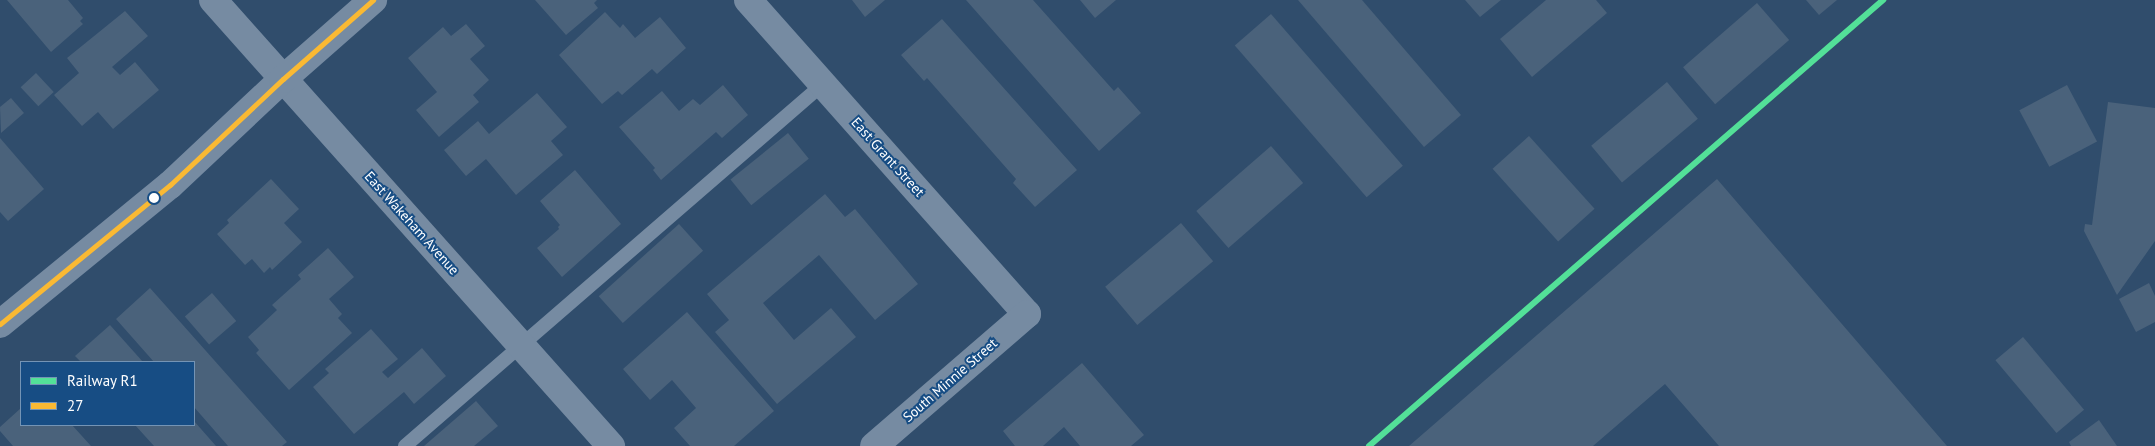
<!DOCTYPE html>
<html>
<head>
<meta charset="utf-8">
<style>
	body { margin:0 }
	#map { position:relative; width:2155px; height:446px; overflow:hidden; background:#304d6c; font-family:"PT Sans",sans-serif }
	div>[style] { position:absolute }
	.building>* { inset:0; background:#4a627b; transform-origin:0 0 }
	.service>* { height:14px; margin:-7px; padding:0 7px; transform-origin:7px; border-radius:7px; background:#768ba2 }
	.minor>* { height:28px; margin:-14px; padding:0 14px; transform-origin:14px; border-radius:14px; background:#768ba2 }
	.tertiary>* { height:28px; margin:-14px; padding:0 14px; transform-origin:14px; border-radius:14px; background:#768ba2 }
	.bus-1>* { height:5px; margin:-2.5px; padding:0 2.5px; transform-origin:2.5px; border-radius:2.5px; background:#fab933 }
	.rail-1>* { height:6px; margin:-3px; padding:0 3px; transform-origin:3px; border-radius:3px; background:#53e098 }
	.dots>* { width:14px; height:14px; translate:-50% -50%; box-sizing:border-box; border:2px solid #174d84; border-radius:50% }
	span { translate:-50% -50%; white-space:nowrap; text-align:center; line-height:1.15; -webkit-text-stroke:4px #174d84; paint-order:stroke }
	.street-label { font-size:14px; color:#fff }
	.legend { position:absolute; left:20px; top:361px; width:175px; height:65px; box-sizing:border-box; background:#174d84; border:1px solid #7494b5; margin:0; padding:6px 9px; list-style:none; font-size:15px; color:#fff }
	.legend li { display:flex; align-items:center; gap:10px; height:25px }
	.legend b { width:25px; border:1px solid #7494b5 }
</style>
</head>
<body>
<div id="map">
	<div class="building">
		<i style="clip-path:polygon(7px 0,68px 0,83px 18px,80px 21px,83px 24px,51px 52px)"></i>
		<i style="clip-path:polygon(535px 0,597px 0,594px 3px,598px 8px,566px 35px)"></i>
		<i style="clip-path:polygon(852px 0,885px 0,865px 17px)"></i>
		<i style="clip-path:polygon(966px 0,1033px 0,1114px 91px,1118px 87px,1141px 113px,1099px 151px)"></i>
		<i style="clip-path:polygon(1080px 0,1116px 0,1095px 18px)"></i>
		<i style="clip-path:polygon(1298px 0,1362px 0,1461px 115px,1424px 147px)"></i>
		<i style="clip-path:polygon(1465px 0,1501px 0,1480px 17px)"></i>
		<i style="clip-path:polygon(1546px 0,1596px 0,1607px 13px,1532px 77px,1500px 39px)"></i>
		<i style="clip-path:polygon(1806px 0,1837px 0,1819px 15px)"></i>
		<i style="left:1757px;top:3px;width:49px;height:98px;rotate:49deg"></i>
		<i style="clip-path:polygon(125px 11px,148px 36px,112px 67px,120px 75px,135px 62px,159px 90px,113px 129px,98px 112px,82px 126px,54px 95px,79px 73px,67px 58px)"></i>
		<i style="clip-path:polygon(605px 12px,620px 28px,623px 24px,635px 38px,660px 17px,686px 48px,657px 74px,652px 69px,622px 95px,618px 91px,602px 104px,559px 55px)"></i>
		<i style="left:1271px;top:14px;width:201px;height:48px;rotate:49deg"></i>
		<i style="clip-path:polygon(942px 19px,1077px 170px,1035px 207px,1013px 183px,1016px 179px,927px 78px,924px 81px,901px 55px)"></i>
		<i style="clip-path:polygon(466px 24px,485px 46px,470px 59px,489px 80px,473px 95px,479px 102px,439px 137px,416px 110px,437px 92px,408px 58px,443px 27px,451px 36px)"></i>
		<i style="left:36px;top:73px;width:26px;height:21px;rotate:47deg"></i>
		<i style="left:1667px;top:82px;width:48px;height:99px;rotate:50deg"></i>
		<i style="clip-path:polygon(723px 85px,748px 115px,722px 138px,716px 132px,661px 180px,653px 170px,655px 168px,619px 127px,662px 91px,679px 111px,693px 99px,700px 105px)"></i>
		<i style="left:2067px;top:85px;width:64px;height:54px;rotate:62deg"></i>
		<i style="clip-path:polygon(537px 93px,567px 127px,551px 141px,563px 155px,516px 195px,486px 159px,466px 176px,444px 150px,478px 121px,489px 134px)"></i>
		<i style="clip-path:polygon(11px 98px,24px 113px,1px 133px,0 107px)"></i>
		<i style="clip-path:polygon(2108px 102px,2155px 108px,2155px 241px,2117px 295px,2084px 231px,2085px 224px,2092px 225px)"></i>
		<i style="left:788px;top:133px;width:33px;height:74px;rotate:51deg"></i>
		<i style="left:1529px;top:136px;width:98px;height:49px;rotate:48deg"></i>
		<i style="clip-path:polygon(0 138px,44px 189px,8px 221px,0 212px)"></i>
		<i style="left:1271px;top:146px;width:49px;height:99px;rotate:49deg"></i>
		<i style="clip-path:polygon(575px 170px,621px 224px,562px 277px,537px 248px,559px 229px,558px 227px,560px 225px,540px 201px)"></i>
		<i style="clip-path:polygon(271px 179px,299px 209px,284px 223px,302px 242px,272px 270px,270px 267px,264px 273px,252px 259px,245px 265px,217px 234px,229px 223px,227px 220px)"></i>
		<i style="clip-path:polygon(1717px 179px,1947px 446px,1719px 446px,1665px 384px,1593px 446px,1409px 446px)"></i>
		<i style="clip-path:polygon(825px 194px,845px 217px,855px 209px,918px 284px,875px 320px,819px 255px,763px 303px,794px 340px,831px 308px,856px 337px,777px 404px,715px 332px,729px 320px,707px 294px)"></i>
		<i style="left:1181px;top:223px;width:50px;height:99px;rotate:50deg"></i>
		<i style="left:679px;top:224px;width:36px;height:108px;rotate:48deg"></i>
		<i style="clip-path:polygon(328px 248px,354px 277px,329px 299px,342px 314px,338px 318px,352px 333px,289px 390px,256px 353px,259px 350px,248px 337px,277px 310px,272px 305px,301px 279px,298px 275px)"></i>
		<i style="clip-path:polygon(2149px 283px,2155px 296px,2155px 322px,2136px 332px,2119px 299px)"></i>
		<i style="clip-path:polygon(150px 288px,287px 442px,282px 446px,228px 446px,194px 407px,194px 362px,154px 362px,116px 319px)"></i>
		<i style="left:212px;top:293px;width:37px;height:36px;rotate:49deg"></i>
		<i style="clip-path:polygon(687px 312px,774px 411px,734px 446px,690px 446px,674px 428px,696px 408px,672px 380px,650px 400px,623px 369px)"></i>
		<i style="clip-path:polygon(110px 325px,143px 362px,81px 362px,75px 356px)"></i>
		<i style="clip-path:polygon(371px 329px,398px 359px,382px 372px,388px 378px,422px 348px,446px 376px,414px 404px,404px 392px,354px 434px,313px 387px,329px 373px,325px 369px)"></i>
		<i style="left:2023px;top:337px;width:95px;height:36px;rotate:50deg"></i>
		<i style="clip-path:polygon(1082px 363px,1144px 435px,1131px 446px,1080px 446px,1064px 427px,1043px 446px,1015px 446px,1003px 431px)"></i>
		<i style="clip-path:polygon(476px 401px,498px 426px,474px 446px,424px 446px)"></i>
		<i style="clip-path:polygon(21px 408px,21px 425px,72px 425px,91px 446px,13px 446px,0 431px,0 427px)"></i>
		<i style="clip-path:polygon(2099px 420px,2117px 446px,2071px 446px,2069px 442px)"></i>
		<i style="clip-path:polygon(194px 421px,216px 446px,154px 446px,135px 425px,194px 425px)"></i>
	</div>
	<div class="service">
		<i style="left:405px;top:446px;width:553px;rotate:-40.89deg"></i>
	</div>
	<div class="minor">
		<i style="left:213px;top:0;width:598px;rotate:48.26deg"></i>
		<i style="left:748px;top:0;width:420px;rotate:48.4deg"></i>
		<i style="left:1027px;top:314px;width:202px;rotate:139.2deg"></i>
	</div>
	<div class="tertiary">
		<i style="left:0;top:324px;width:220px;rotate:-39.3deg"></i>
		<i style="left:170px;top:185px;width:155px;rotate:-43.2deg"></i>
		<i style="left:283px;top:79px;width:120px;rotate:-41.3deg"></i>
	</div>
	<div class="bus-1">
		<i style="left:0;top:324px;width:220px;rotate:-39.3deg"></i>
		<i style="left:170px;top:185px;width:155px;rotate:-43.2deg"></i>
		<i style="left:283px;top:79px;width:120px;rotate:-41.3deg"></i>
	</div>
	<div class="rail-1">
		<i style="left:1369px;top:446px;width:681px;rotate:-40.95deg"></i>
	</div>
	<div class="dots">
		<i style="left:154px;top:198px;background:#fff"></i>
	</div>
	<div class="street-label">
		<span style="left:888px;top:157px;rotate:48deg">East Grant Street</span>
		<span style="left:412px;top:223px;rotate:48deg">East Wakeham Avenue</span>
		<span style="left:950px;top:380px;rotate:-41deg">South Minnie Street</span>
	</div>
	<ul class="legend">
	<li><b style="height:6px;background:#53e098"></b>Railway R1</li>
	<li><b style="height:6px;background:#fab933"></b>27</li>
	</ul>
</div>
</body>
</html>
